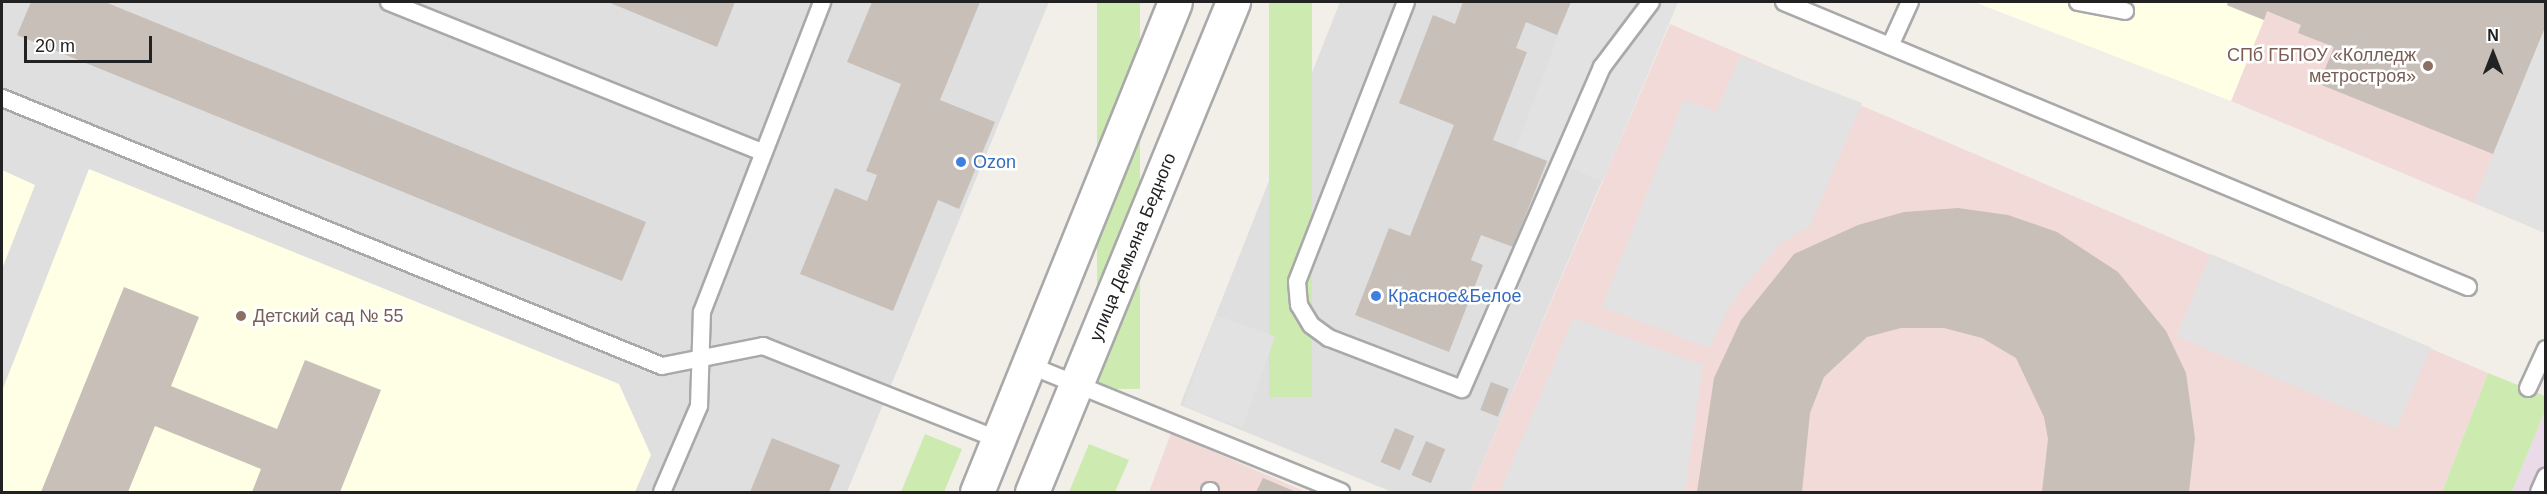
<!DOCTYPE html>
<html>
<head>
<meta charset="utf-8">
<style>
	body { margin:0 }
	#map { position:relative; width:2547px; height:494px; overflow:hidden; background:#f2efe9; font-family:Helvetica,sans-serif }
	div>[style] { position:absolute }
	.residential>* { inset:0; background:#e0dfdf }
	.commercial>* { inset:0; background:#f2dad9 }
	.industrial>* { inset:0; background:#ebdbe8 }
	.education>* { inset:0; background:#ffffe5 }
	.grass>* { inset:0; background:#cdebb0; transform-origin:0 0 }
	.parking>* { inset:0; background:#e2e2e2; transform-origin:0 0 }
	.building>* { inset:0; background:#c7bfb8; transform-origin:0 0 }
	.roads { filter:drop-shadow(2px 0 #a9a9a9) drop-shadow(-2px 0 #a9a9a9) drop-shadow(0 2px #a9a9a9) drop-shadow(0 -2px #a9a9a9) }
	.service>* { height:16px; margin:-8px; padding:0 8px; transform-origin:8px; border-radius:8px; background:#fff }
	.tertiary>* { height:33px; margin:-16.5px; padding:0 16.5px; transform-origin:16.5px; border-radius:16.5px; background:#fff }
	.dots>* { width:16px; height:16px; translate:-50% -50%; box-sizing:border-box; border:3px solid #fff; border-radius:50% }
	span { translate:-50% -50%; white-space:nowrap; text-align:center; line-height:1.15; -webkit-text-stroke:5px #fff; paint-order:stroke }
	.education-label { font-size:18px; color:#785e54 }
	.right { translate:-100% -50%; text-align:right }
	.left { translate:0 -50%; text-align:left }
	.shop-label { font-size:18px; color:#366cbe }
	.street-label { font-size:18px; color:#222 }
	.frame { position:absolute; inset:0; border:3px solid #222; pointer-events:none }
	.north { position:absolute; left:2463px; top:24px; width:60px; height:60px; -webkit-text-stroke:4px #fff; paint-order:stroke; rotate:0deg; font-size:16px; font-weight:700; line-height:24px; text-align:center; color:#222 }
	.north::after { content:''; display:block; margin:auto; width:21px; height:27px; background:#222; clip-path:polygon(50% 0,100% 100%,50% 72%,0 100%) }
	.scale { position:absolute; left:24px; top:36px; width:128px; height:27px; box-sizing:border-box; border:3px solid #222; border-top:0; padding-left:8px; font-size:18px; line-height:21px; white-space:nowrap; color:#222; -webkit-text-stroke:4px #fff; paint-order:stroke }
</style>
</head>
<body>
<div id="map">
	<div class="residential">
		<i style="clip-path:polygon(2px 2px,1049px 2px,847px 492px,2px 492px)"></i>
		<i style="clip-path:polygon(1340px 2px,1678px 2px,1470px 492px,1392px 492px,1180px 405px)"></i>
	</div>
	<div class="commercial">
		<i style="clip-path:polygon(2228px 2px,2545px 2px,2545px 233px,2231px 101px,2263px 20px,2227px 5px)"></i>
		<i style="clip-path:polygon(1670px 24px,2488px 373px,2442px 492px,1470px 492px)"></i>
		<i style="clip-path:polygon(1171px 433px,1306px 492px,1149px 492px)"></i>
	</div>
	<div class="industrial">
		<i style="clip-path:polygon(2545px 411px,2545px 492px,2512px 492px)"></i>
	</div>
	<div class="education">
		<i style="clip-path:polygon(1974px 2px,2228px 2px,2227px 6px,2264px 20px,2231px 101px)"></i>
		<i style="clip-path:polygon(89px 169px,619px 384px,651px 455px,635px 492px,2px 492px,2px 391px)"></i>
		<i style="clip-path:polygon(2px 170px,35px 185px,2px 269px)"></i>
	</div>
	<div class="grass">
		<i style="left:1097px;top:2px;width:43px;height:387px"></i>
		<i style="left:1269px;top:2px;width:43px;height:395px"></i>
		<i style="clip-path:polygon(2488px 373px,2545px 396px,2545px 411px,2512px 492px,2442px 492px)"></i>
		<i style="clip-path:polygon(925px 434px,962px 449px,944px 492px,901px 492px)"></i>
		<i style="clip-path:polygon(1089px 444px,1129px 460px,1115px 492px,1069px 492px)"></i>
	</div>
	<div class="parking">
		<i style="clip-path:polygon(1571px 2px,1678px 2px,1603px 181px,1516px 148px)"></i>
		<i style="clip-path:polygon(2545px 25px,2545px 233px,2474px 202px)"></i>
		<i style="clip-path:polygon(1740px 56px,1862px 103px,1810px 226px,1780px 244px,1745px 285px,1728px 309px,1709px 348px,1602px 307px,1684px 99px,1716px 112px)"></i>
		<i style="left:2211px;top:254px;width:239px;height:89px;rotate:23deg"></i>
		<i style="left:1216px;top:315px;width:63px;height:97px;rotate:20deg"></i>
		<i style="clip-path:polygon(1573px 318px,1703px 365px,1685px 492px,1500px 492px)"></i>
	</div>
	<div class="building">
		<i style="clip-path:polygon(31px 2px,105px 2px,646px 222px,622px 281px,17px 35px)"></i>
		<i style="clip-path:polygon(608px 2px,735px 2px,717px 47px)"></i>
		<i style="clip-path:polygon(872px 2px,980px 2px,940px 100px,995px 122px,959px 209px,938px 200px,893px 311px,800px 274px,835px 188px,867px 201px,877px 175px,866px 171px,901px 84px,847px 62px)"></i>
		<i style="clip-path:polygon(1463px 2px,1571px 2px,1557px 35px,1526px 22px,1516px 48px,1527px 52px,1493px 140px,1547px 161px,1513px 247px,1481px 235px,1471px 260px,1483px 265px,1449px 352px,1355px 315px,1389px 228px,1410px 236px,1454px 125px,1399px 103px,1433px 15px,1455px 24px)"></i>
		<i style="clip-path:polygon(2228px 2px,2546px 2px,2546px 25px,2493px 154px,2319px 84px,2334px 47px,2298px 33px,2301px 25px,2267px 11px,2264px 20px,2227px 5px)"></i>
		<i style="clip-path:polygon(1958px 208px,2008px 215px,2057px 232px,2118px 272px,2166px 331px,2186px 373px,2195px 438px,2189px 492px,2042px 492px,2048px 439px,2044px 417px,2016px 358px,1982px 338px,1944px 328px,1901px 328px,1867px 337px,1824px 377px,1810px 413px,1802px 492px,1697px 492px,1714px 378px,1741px 320px,1794px 254px,1858px 225px,1904px 212px)"></i>
		<i style="clip-path:polygon(124px 287px,199px 317px,171px 386px,277px 429px,305px 360px,381px 390px,340px 492px,252px 492px,261px 469px,155px 426px,128px 492px,41px 492px)"></i>
		<i style="left:1491px;top:382px;width:19px;height:30px;rotate:21deg"></i>
		<i style="left:1395px;top:428px;width:21px;height:37px;rotate:23deg"></i>
		<i style="clip-path:polygon(772px 438px,840px 465px,829px 492px,750px 492px)"></i>
		<i style="left:1426px;top:441px;width:21px;height:37px;rotate:23deg"></i>
		<i style="clip-path:polygon(1263px 478px,1296px 492px,1256px 492px)"></i>
	</div>
	<div class="roads">
		<div class="service">
			<i style="left:389px;top:2px;width:403px;rotate:21.9deg"></i>
			<i style="left:1406px;top:2px;width:300px;rotate:111.3deg"></i>
			<i style="left:1297px;top:282px;width:23px;rotate:85deg"></i>
			<i style="left:1299px;top:305px;width:23px;rotate:59deg"></i>
			<i style="left:1311px;top:325px;width:22px;rotate:36deg"></i>
			<i style="left:1329px;top:338px;width:142px;rotate:21deg"></i>
			<i style="left:1462px;top:389px;width:351px;rotate:-66.5deg"></i>
			<i style="left:1602px;top:67px;width:81px;rotate:-53deg"></i>
			<i style="left:1784px;top:2px;width:741px;rotate:22.62deg"></i>
			<i style="left:2078px;top:2px;width:48px;rotate:10.8deg"></i>
			<i style="left:1890px;top:46px;width:48px;rotate:-65.6deg"></i>
			<i style="left:2px;top:98px;width:712px;rotate:22.1deg"></i>
			<i style="left:662px;top:366px;width:103px;rotate:-11.2deg"></i>
			<i style="left:763px;top:346px;width:254px;rotate:21.7deg"></i>
			<i style="left:1029px;top:365px;width:337px;rotate:22.1deg"></i>
			<i style="left:2528px;top:388px;width:43px;rotate:-65.2deg"></i>
			<i style="left:662px;top:492px;width:94px;rotate:-66.7deg"></i>
			<i style="left:699px;top:406px;width:94px;rotate:-88.2deg"></i>
			<i style="left:702px;top:312px;width:332px;rotate:-68.8deg"></i>
			<i style="left:1210px;top:492px;width:1px;rotate:-90deg"></i>
			<i style="left:2539px;top:492px;width:17px;rotate:-66deg"></i>
		</div>
		<div class="tertiary">
			<i style="left:977px;top:492px;width:528px;rotate:-68deg"></i>
			<i style="left:1032px;top:492px;width:530px;rotate:-67.7deg"></i>
		</div>
	</div>
	<div class="dots">
		<i style="left:2428px;top:66px;background:#8d6e63"></i>
		<i style="left:961px;top:162px;background:#3f7fe0"></i>
		<i style="left:1376px;top:296px;background:#3f7fe0"></i>
		<i style="left:241px;top:316px;background:#8d6e63"></i>
	</div>
	<div class="education-label">
		<span class="right" style="left:2416px;top:66px">СПб ГБПОУ «Колледж<br>метростроя»</span>
		<span class="left" style="left:253px;top:316px">Детский сад № 55</span>
	</div>
	<div class="shop-label">
		<span class="left" style="left:973px;top:162px">Ozon</span>
		<span class="left" style="left:1388px;top:296px">Красное&amp;Белое</span>
	</div>
	<div class="street-label">
		<span style="left:1133px;top:247px;rotate:-68deg">улица Демьяна Бедного</span>
	</div>
	<div class="frame"></div>
	<div class="north">N</div>
	<div class="scale">20 m</div>
</div>
</body>
</html>
